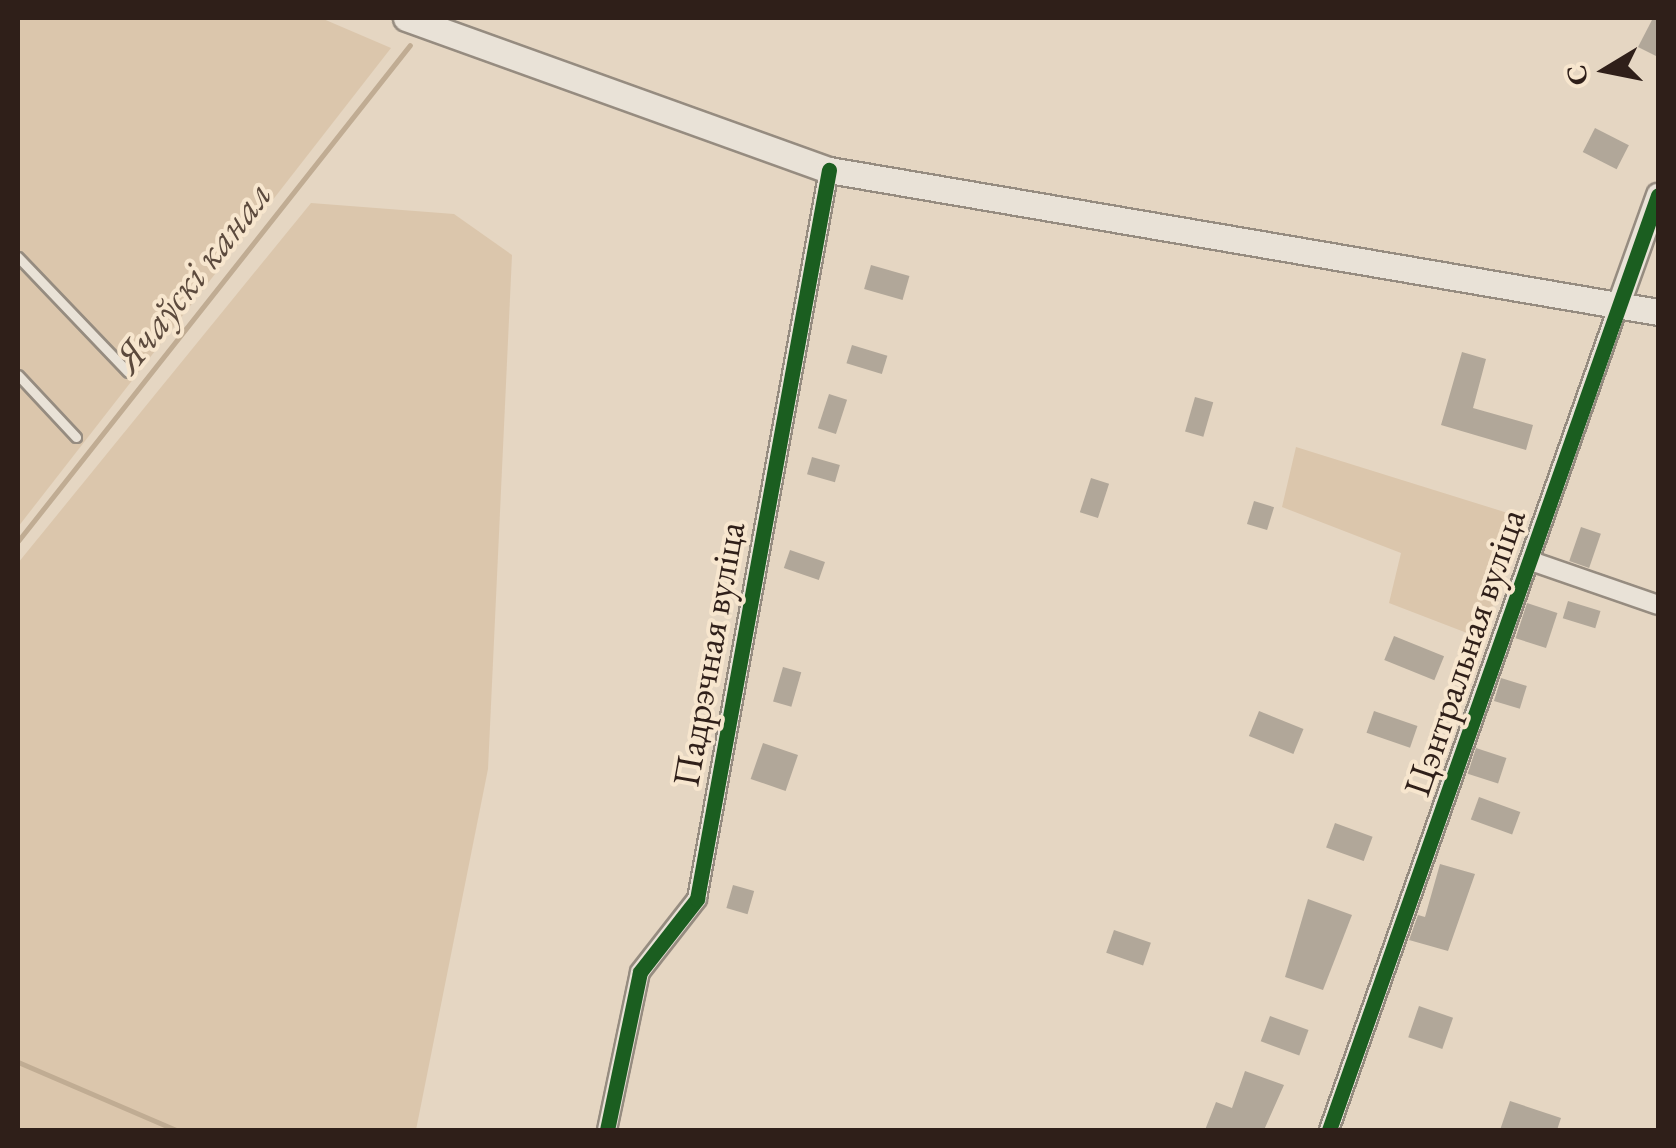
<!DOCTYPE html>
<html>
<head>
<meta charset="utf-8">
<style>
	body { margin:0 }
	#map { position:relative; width:1676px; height:1148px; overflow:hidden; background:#e5d6c2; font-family:"EB Garamond",serif }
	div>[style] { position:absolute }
	.green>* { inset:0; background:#dbc6ac }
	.stream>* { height:5px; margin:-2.5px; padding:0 2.5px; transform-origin:2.5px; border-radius:2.5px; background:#c0ac93 }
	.building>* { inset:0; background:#b1a799; transform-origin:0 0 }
	.roads { filter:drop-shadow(2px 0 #968c80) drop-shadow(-2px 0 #968c80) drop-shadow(0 2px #968c80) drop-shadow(0 -2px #968c80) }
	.service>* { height:9px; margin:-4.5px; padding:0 4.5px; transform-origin:4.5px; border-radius:4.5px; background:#e9e2d7 }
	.minor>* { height:18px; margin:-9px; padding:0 9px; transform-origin:9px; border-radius:9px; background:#e9e2d7 }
	.tertiary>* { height:22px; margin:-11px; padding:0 11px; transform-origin:11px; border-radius:11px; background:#e9e2d7 }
	.secondary>* { height:25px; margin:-12.5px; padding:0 12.5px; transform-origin:12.5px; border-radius:12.5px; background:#e9e2d7 }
	.cycleway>* { height:15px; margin:-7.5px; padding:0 7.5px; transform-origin:7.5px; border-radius:7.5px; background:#1b5e20 }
	span { translate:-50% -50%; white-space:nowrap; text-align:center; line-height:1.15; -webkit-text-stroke:8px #f7e6ce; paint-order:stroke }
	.street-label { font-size:38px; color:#2f1f19 }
	.water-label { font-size:40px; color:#5c4a3d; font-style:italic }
	.frame { position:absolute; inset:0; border:20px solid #2f1f19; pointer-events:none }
	.north { position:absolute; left:1556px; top:20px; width:100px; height:100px; -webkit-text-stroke:8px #f7e6ce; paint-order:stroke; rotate:260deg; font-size:28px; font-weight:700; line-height:40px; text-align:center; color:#2f1f19 }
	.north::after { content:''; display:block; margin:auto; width:35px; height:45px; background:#2f1f19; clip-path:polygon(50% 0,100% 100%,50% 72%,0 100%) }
</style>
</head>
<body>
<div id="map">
	<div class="green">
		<i style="clip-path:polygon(18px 18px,321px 18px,391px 48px,18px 527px)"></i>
		<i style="clip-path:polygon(311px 203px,454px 214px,512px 255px,488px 769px,416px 1130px,18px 1130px,18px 563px)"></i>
		<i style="clip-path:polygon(1296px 447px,1527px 519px,1480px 638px,1389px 603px,1401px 553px,1282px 507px)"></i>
	</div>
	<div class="stream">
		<i style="left:18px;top:541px;width:632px;rotate:-51.68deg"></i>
		<i style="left:18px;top:1062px;width:172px;rotate:23.3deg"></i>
	</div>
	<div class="building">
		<i style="clip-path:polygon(1653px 18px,1658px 18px,1658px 57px,1638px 47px)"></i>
		<i style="left:1595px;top:128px;width:38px;height:27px;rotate:27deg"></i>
		<i style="left:871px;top:265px;width:40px;height:25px;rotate:16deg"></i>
		<i style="left:852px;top:345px;width:37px;height:19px;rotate:17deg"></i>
		<i style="clip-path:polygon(1462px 352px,1486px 359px,1473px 408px,1533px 425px,1526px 450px,1441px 425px)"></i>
		<i style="left:829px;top:394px;width:19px;height:36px;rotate:18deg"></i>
		<i style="left:1195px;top:397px;width:19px;height:36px;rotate:16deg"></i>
		<i style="left:812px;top:457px;width:29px;height:18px;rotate:16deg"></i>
		<i style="left:1091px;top:478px;width:19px;height:36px;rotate:18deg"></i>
		<i style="left:1254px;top:501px;width:21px;height:24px;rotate:17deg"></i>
		<i style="left:1581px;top:527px;width:21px;height:36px;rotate:19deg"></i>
		<i style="left:790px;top:550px;width:37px;height:19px;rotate:19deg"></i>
		<i style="left:1568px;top:601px;width:34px;height:18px;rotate:17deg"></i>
		<i style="left:1527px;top:603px;width:32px;height:37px;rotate:18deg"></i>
		<i style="left:1394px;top:636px;width:54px;height:26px;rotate:22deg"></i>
		<i style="left:783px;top:667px;width:19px;height:36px;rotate:16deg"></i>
		<i style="left:1501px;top:678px;width:27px;height:24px;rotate:17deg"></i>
		<i style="left:1259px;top:711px;width:48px;height:27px;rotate:22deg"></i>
		<i style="left:1374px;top:711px;width:46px;height:23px;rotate:19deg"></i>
		<i style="left:763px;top:743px;width:37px;height:38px;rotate:19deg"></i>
		<i style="left:1476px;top:748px;width:32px;height:27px;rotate:18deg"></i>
		<i style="left:1479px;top:797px;width:44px;height:24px;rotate:20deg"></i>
		<i style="left:1335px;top:823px;width:40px;height:26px;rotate:20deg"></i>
		<i style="clip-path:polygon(1440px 864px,1475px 874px,1448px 951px,1409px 940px,1418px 915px,1425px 917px)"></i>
		<i style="left:733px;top:885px;width:22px;height:24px;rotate:16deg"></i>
		<i style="clip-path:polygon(1308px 899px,1352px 915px,1323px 990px,1285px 977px)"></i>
		<i style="left:1114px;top:930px;width:39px;height:24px;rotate:19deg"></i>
		<i style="left:1419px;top:1006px;width:36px;height:33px;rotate:19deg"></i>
		<i style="left:1270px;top:1016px;width:41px;height:27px;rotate:20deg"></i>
		<i style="clip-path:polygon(1245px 1071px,1284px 1085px,1264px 1130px,1205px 1130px,1216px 1102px,1232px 1108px)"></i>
		<i style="clip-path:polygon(1510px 1101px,1561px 1118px,1557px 1130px,1500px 1130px)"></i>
	</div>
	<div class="roads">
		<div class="service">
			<i style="left:18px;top:257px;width:159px;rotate:46.3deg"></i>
			<i style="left:18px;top:375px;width:85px;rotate:46.9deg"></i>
		</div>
		<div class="minor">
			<i style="left:1531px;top:561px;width:134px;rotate:19.1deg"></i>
			<i style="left:607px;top:1130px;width:161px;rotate:-78.2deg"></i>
			<i style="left:640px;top:972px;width:93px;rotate:-52deg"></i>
			<i style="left:697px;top:899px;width:741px;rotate:-79.74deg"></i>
			<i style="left:1329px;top:1130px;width:875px;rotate:-70.65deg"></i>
		</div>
		<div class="tertiary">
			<i style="left:1619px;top:304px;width:116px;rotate:-70.3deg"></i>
		</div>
		<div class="secondary">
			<i style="left:406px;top:18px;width:449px;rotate:19.8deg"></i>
			<i style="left:829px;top:170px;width:841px;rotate:9.72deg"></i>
		</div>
	</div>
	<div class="cycleway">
		<i style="left:607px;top:1130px;width:161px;rotate:-78.2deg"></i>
		<i style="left:640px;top:972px;width:93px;rotate:-52deg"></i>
		<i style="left:697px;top:899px;width:741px;rotate:-79.74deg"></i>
		<i style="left:1329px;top:1130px;width:991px;rotate:-70.61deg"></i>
	</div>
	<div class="street-label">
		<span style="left:1464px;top:652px;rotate:-71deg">Цэнтральная вуліца</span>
		<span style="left:708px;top:654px;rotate:-80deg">Падрэчная вуліца</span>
	</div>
	<div class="water-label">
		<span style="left:192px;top:276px;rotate:-52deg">Ячаўскі канал</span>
	</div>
	<div class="frame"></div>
	<div class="north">С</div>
</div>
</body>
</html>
